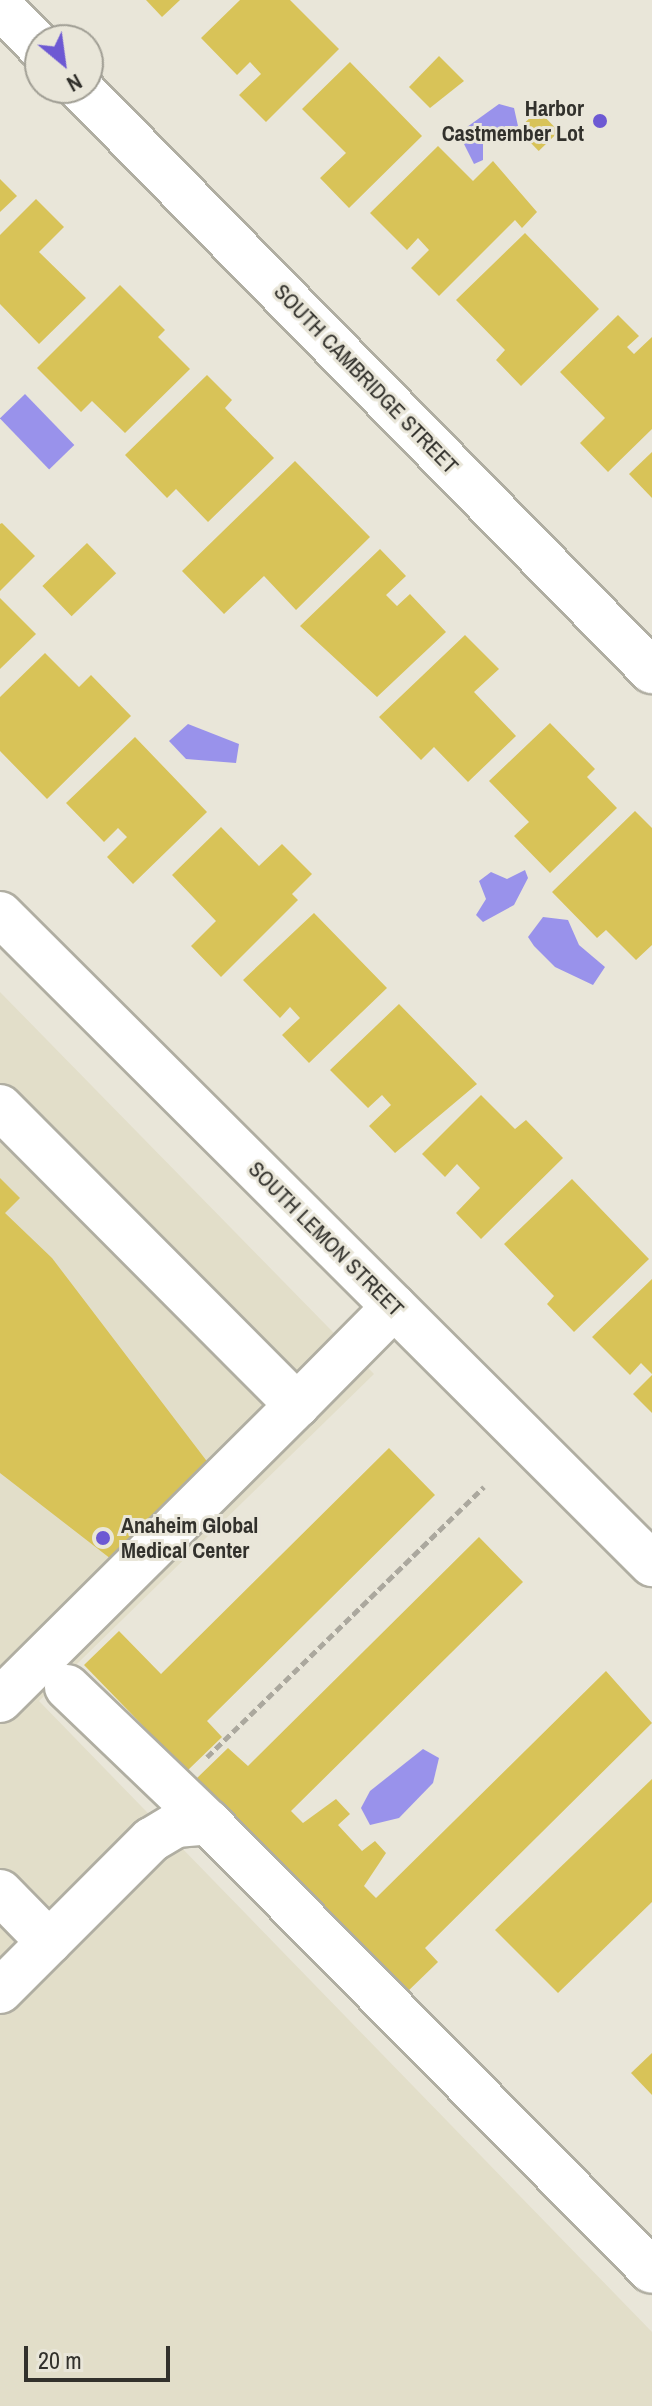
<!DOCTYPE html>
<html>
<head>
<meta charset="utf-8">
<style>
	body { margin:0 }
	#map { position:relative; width:652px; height:2406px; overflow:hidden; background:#e9e6d9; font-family:"Archivo Narrow",sans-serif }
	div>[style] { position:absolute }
	.built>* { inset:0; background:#e2dec9 }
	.water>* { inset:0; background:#9992eb; transform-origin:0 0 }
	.building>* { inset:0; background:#d8c358; transform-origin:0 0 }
	.path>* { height:5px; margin-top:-2.5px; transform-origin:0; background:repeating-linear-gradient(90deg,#aba89e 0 8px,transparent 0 12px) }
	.roads { filter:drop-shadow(2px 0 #b0aea2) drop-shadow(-2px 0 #b0aea2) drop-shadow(0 2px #b0aea2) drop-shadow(0 -2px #b0aea2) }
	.minor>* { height:44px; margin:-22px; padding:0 22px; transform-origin:22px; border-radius:22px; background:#fff }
	.dots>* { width:22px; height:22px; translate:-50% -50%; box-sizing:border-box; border:4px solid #e9e6d9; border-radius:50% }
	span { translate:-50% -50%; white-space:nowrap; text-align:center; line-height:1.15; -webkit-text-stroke:6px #e9e6d9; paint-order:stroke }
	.poi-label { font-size:22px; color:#32312c; font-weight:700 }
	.right { translate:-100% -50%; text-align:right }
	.left { translate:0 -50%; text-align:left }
	.street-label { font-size:22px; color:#32312c }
	.north { position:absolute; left:24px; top:24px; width:80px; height:80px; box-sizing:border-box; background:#e9e6d9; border:2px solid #a09e94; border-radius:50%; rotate:151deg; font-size:22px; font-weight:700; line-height:32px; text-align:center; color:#32312c }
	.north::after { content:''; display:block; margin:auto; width:28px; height:36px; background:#6d59d3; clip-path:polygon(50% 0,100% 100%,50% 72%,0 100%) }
	.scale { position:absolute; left:24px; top:2346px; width:146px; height:36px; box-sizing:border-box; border:4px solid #32312c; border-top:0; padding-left:10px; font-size:24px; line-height:28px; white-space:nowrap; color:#32312c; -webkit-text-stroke:6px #e9e6d9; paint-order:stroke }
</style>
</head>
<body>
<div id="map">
	<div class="built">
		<i style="clip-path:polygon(0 992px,374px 1374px,39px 1701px,652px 2332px,652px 2406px,0 2406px)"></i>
	</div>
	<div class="water">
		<i style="clip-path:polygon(499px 104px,514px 108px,518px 126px,483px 143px,483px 160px,474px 164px,463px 142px,467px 127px)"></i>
		<i style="left:25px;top:394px;width:71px;height:35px;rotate:46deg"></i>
		<i style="clip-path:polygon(188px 724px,239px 744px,236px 763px,186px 759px,169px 741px)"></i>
		<i style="clip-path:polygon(491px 872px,507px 879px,525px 870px,528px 878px,514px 905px,483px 922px,476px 915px,486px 899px,479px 881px)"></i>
		<i style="clip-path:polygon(543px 917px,568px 920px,579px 945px,605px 967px,593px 985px,555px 967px,534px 946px,528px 937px)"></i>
		<i style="clip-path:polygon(423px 1749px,439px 1758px,433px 1783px,399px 1818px,370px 1825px,361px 1808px,370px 1791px)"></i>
	</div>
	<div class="building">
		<i style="clip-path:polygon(146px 0,180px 0,162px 17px)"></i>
		<i style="clip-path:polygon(240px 0,290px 0,339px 49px,266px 122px,239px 95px,261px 74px,250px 62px,237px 75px,201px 38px)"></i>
		<i style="clip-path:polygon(439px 56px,464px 81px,430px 108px,409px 87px)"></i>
		<i style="clip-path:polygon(350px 62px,422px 136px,349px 208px,320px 178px,346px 153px,302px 109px)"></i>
		<i style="left:538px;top:110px;width:30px;height:28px;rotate:46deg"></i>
		<i style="clip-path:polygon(438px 146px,473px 181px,493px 161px,537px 212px,522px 228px,515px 220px,439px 296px,411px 268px,429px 250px,418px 238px,407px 250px,370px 213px)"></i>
		<i style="clip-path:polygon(0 179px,17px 196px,0 212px)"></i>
		<i style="clip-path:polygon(36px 199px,64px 227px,39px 252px,86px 298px,39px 344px,0 304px,0 235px)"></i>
		<i style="clip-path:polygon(525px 233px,599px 309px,521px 386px,496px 360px,505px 350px,456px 300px)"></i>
		<i style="clip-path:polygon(120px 285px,165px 330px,158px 337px,190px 369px,125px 433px,92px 401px,81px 412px,37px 368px)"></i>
		<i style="clip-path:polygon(618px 315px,639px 336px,627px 347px,634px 354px,652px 337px,652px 429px,608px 472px,580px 443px,605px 418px,560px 372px)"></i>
		<i style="clip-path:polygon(207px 375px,232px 400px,225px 408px,274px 458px,208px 522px,176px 489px,167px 498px,125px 455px)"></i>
		<i style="clip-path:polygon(652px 452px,652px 498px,629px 474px)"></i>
		<i style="clip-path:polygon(295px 461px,370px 537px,296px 610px,264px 576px,224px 614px,182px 571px)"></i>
		<i style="clip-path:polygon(2px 523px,35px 556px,0 591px,0 524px)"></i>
		<i style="left:87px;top:543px;width:42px;height:62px;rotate:46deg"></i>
		<i style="clip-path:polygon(380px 549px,406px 576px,386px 595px,397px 606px,410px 594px,446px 632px,377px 697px,300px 626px)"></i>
		<i style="clip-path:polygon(0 598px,36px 634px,0 669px)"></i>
		<i style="clip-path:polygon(465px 635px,499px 669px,474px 692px,516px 736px,468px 782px,434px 747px,421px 760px,379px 717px)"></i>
		<i style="clip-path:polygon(45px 653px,79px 687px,91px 675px,131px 716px,47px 799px,0 751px,0 697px)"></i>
		<i style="clip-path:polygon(550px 723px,595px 769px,587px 777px,617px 808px,550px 873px,514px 836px,529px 822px,489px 781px)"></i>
		<i style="clip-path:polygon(135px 737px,207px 812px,133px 884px,107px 857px,127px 837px,118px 828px,104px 842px,66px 803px)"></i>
		<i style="clip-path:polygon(635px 811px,652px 828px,652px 945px,636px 960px,606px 930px,597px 938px,552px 892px)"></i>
		<i style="clip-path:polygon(221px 827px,259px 866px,282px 844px,312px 874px,292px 894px,298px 900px,221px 977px,191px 946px,216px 921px,172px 875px)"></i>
		<i style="clip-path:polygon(314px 913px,387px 988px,309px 1063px,282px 1035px,300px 1018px,290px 1007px,280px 1018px,243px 980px)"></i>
		<i style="clip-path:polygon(399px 1004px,477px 1084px,395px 1153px,369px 1126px,391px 1105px,382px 1095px,368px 1108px,330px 1070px)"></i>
		<i style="clip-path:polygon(481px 1095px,515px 1129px,526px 1120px,563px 1158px,481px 1239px,456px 1213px,480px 1188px,457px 1164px,445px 1177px,422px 1154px)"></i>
		<i style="clip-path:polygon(0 1178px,20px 1198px,5px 1213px,52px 1258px,209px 1464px,111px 1559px,0 1473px)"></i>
		<i style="clip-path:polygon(572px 1179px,649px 1259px,574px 1332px,547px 1304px,554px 1296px,504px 1244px)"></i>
		<i style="clip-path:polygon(652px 1279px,652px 1374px,641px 1363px,630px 1375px,592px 1337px)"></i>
		<i style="clip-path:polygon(652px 1375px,652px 1413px,633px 1394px)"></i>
		<i style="clip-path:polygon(389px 1448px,435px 1495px,207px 1721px,222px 1737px,187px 1771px,84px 1665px,119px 1631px,161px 1674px)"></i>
		<i style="clip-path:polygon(479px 1537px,523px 1582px,291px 1811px,303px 1823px,336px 1799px,350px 1814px,338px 1825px,362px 1851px,375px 1841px,386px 1853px,364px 1886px,376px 1898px,606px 1671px,652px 1723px,425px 1948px,438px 1962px,405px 1994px,196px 1779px,228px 1748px,248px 1766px)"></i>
		<i style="clip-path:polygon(652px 1779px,652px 1902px,558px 1993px,495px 1930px)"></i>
		<i style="clip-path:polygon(652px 2053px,652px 2095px,631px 2073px)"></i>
	</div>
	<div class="path">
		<i style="left:207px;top:1757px;width:387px;rotate:-44.3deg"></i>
	</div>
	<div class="roads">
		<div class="minor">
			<i style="left:0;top:6px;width:57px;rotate:45.7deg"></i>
			<i style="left:80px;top:88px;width:817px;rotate:45.55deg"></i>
			<i style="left:0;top:914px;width:921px;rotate:44.91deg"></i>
			<i style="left:0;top:1107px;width:421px;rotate:45.1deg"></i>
			<i style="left:297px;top:1405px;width:138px;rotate:-45.3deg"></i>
			<i style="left:67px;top:1687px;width:195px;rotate:43.8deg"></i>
			<i style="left:0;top:1700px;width:419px;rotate:-44.8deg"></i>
			<i style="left:0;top:1892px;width:70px;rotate:45.6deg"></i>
			<i style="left:0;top:1991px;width:214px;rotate:-45deg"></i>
			<i style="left:151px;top:1840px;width:29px;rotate:-31deg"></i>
			<i style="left:176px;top:1825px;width:32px;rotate:-5deg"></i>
			<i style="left:208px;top:1822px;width:631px;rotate:45.32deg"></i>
		</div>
	</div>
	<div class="dots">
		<i style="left:600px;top:121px;background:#6d59d3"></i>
		<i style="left:103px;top:1538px;background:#6d59d3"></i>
	</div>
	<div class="poi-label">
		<span class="right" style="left:584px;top:121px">Harbor<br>Castmember Lot</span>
		<span class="left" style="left:121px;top:1538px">Anaheim Global<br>Medical Center</span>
	</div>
	<div class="street-label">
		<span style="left:366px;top:379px;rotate:46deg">SOUTH CAMBRIDGE STREET</span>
		<span style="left:326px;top:1239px;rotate:45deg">SOUTH LEMON STREET</span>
	</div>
	<div class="north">N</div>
	<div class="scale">20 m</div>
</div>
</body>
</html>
